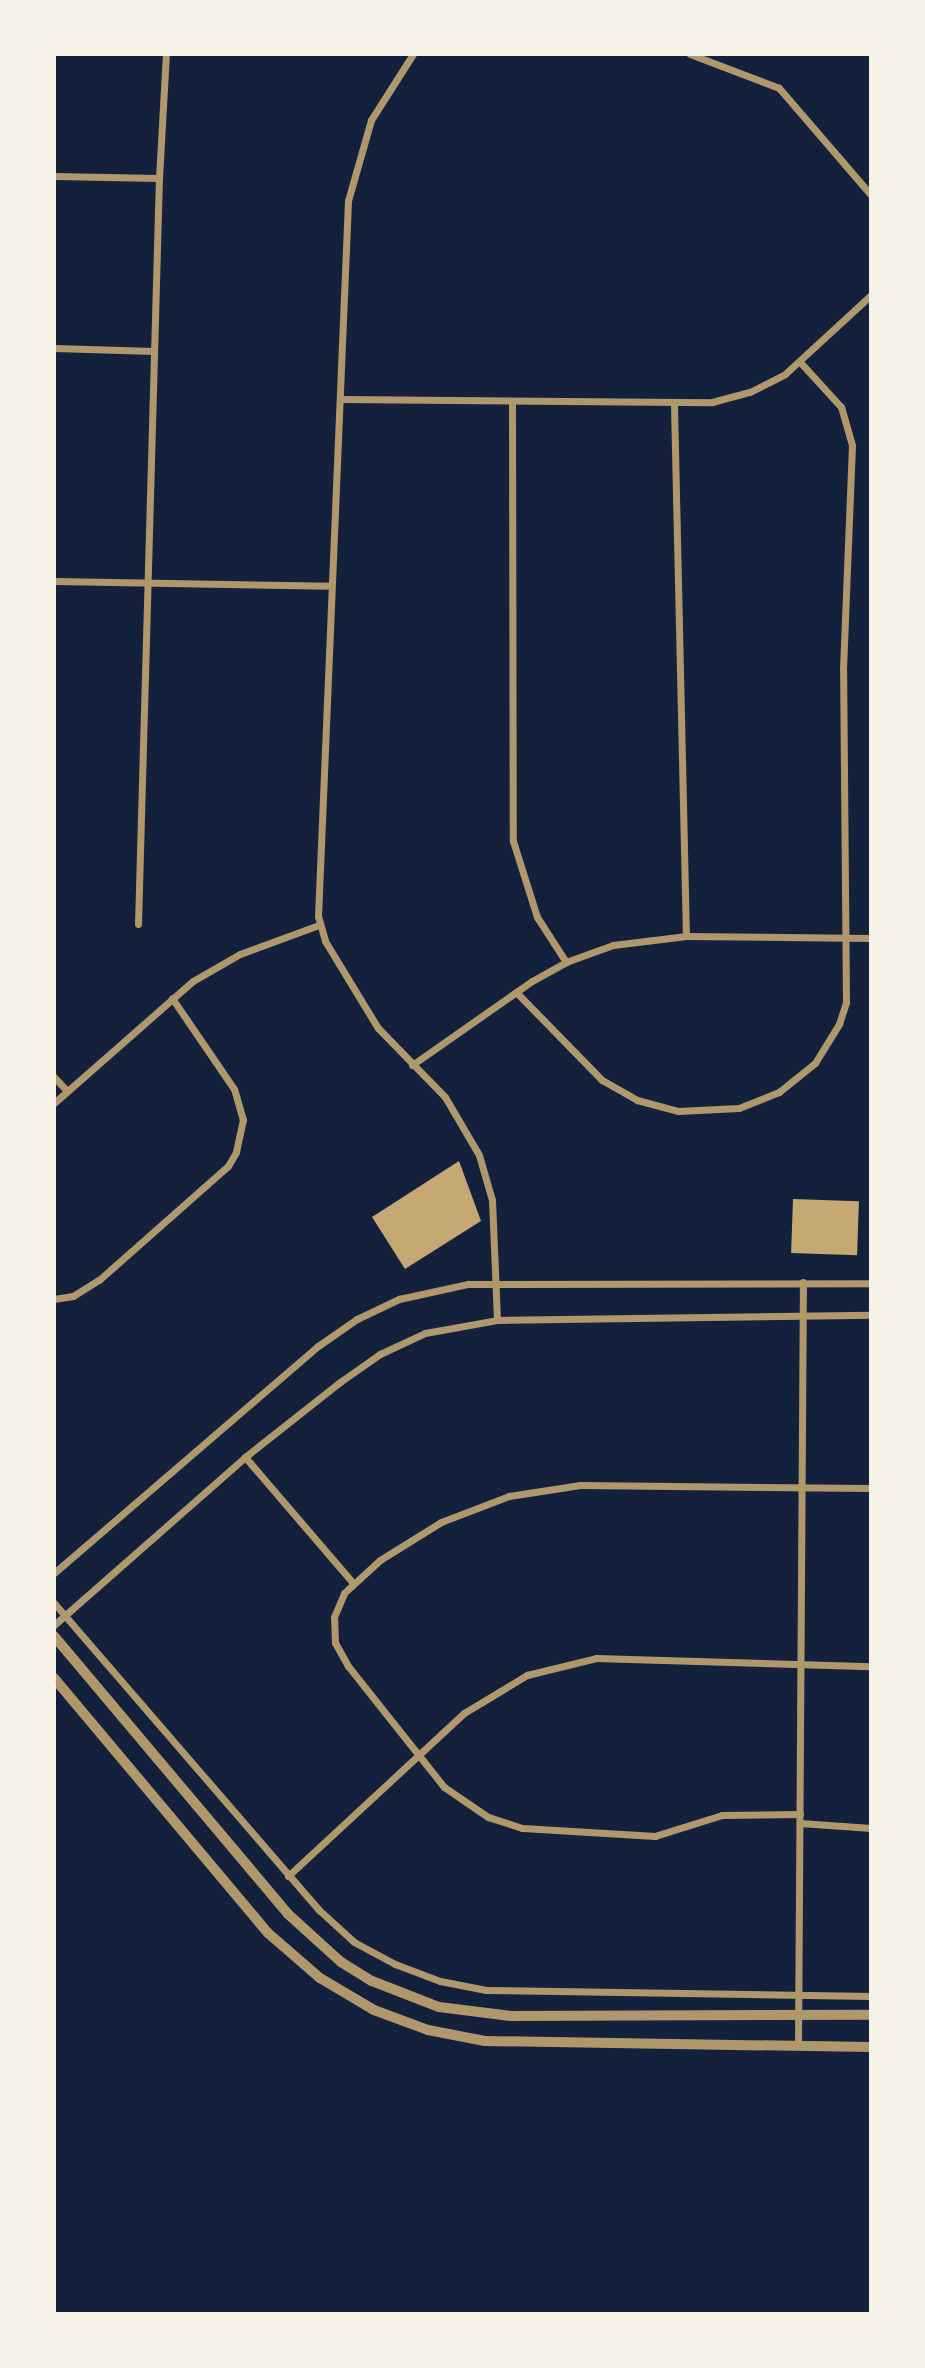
<!DOCTYPE html>
<html>
<head>
<meta charset="utf-8">
<style>
	body { margin:0 }
	#map { position:relative; width:925px; height:2368px; overflow:hidden; background:#14213d; font-family:Manrope,sans-serif }
	div>[style] { position:absolute }
	.building>* { inset:0; background:#c6a872; transform-origin:0 0 }
	.minor>* { height:7px; margin:-3.5px; padding:0 3.5px; transform-origin:3.5px; border-radius:3.5px; background:#b1986c }
	.tertiary>* { height:10px; margin:-5px; padding:0 5px; transform-origin:5px; border-radius:5px; background:#b1986c }
	span { translate:-50% -50%; white-space:nowrap; text-align:center; line-height:1.15; -webkit-text-stroke:5px #f6f1e7; paint-order:stroke }
	.frame { position:absolute; inset:0; border:56px solid #f6f1e7; pointer-events:none }
</style>
</head>
<body>
<div id="map">
	<div class="building">
		<i style="clip-path:polygon(459px 1161px,481px 1221px,405px 1269px,372px 1217px)"></i>
		<i style="left:793px;top:1199px;width:66px;height:54px;rotate:2deg"></i>
	</div>
	<div class="minor">
		<i style="left:413px;top:54px;width:78px;rotate:122.5deg"></i>
		<i style="left:371px;top:120px;width:84px;rotate:105.9deg"></i>
		<i style="left:348px;top:201px;width:716px;rotate:92.4deg"></i>
		<i style="left:318px;top:916px;width:26px;rotate:74deg"></i>
		<i style="left:325px;top:941px;width:102px;rotate:58.7deg"></i>
		<i style="left:378px;top:1028px;width:96px;rotate:45.8deg"></i>
		<i style="left:445px;top:1097px;width:67px;rotate:59.6deg"></i>
		<i style="left:479px;top:1155px;width:47px;rotate:73.9deg"></i>
		<i style="left:492px;top:1200px;width:120px;rotate:87.6deg"></i>
		<i style="left:690px;top:54px;width:95px;rotate:20.9deg"></i>
		<i style="left:779px;top:88px;width:141px;rotate:49.3deg"></i>
		<i style="left:54px;top:176px;width:105px;rotate:1.1deg"></i>
		<i style="left:54px;top:348px;width:100px;rotate:1.7deg"></i>
		<i style="left:340px;top:399px;width:372px;rotate:0.5deg"></i>
		<i style="left:712px;top:402px;width:39px;rotate:-15deg"></i>
		<i style="left:750px;top:392px;width:39px;rotate:-27deg"></i>
		<i style="left:785px;top:374px;width:117px;rotate:-42.6deg"></i>
		<i style="left:512px;top:402px;width:439px;rotate:89.9deg"></i>
		<i style="left:513px;top:841px;width:80px;rotate:72.5deg"></i>
		<i style="left:537px;top:917px;width:54px;rotate:57.2deg"></i>
		<i style="left:674px;top:405px;width:531px;rotate:88.71deg"></i>
		<i style="left:54px;top:581px;width:277px;rotate:1deg"></i>
		<i style="left:138px;top:924px;width:746px;rotate:-88.39deg"></i>
		<i style="left:159px;top:178px;width:124px;rotate:-86.8deg"></i>
		<i style="left:516px;top:992px;width:123px;rotate:45.7deg"></i>
		<i style="left:602px;top:1080px;width:40px;rotate:29.7deg"></i>
		<i style="left:637px;top:1100px;width:42px;rotate:15deg"></i>
		<i style="left:678px;top:1111px;width:61px;rotate:-2.8deg"></i>
		<i style="left:739px;top:1108px;width:43px;rotate:-21.8deg"></i>
		<i style="left:779px;top:1092px;width:46px;rotate:-38.9deg"></i>
		<i style="left:815px;top:1063px;width:46px;rotate:-58.4deg"></i>
		<i style="left:839px;top:1024px;width:23px;rotate:-72deg"></i>
		<i style="left:846px;top:1002px;width:333px;rotate:-90.5deg"></i>
		<i style="left:843px;top:669px;width:224px;rotate:-87.7deg"></i>
		<i style="left:852px;top:445px;width:40px;rotate:-106deg"></i>
		<i style="left:841px;top:407px;width:59px;rotate:-132.3deg"></i>
		<i style="left:412px;top:1065px;width:146px;rotate:-35deg"></i>
		<i style="left:532px;top:981px;width:39px;rotate:-29deg"></i>
		<i style="left:566px;top:962px;width:50px;rotate:-19.9deg"></i>
		<i style="left:613px;top:945px;width:74px;rotate:-7deg"></i>
		<i style="left:686px;top:936px;width:185px;rotate:0.6deg"></i>
		<i style="left:54px;top:1077px;width:19px;rotate:47deg"></i>
		<i style="left:54px;top:1103px;width:185px;rotate:-41.3deg"></i>
		<i style="left:193px;top:981px;width:54px;rotate:-29.9deg"></i>
		<i style="left:240px;top:954px;width:84px;rotate:-20.2deg"></i>
		<i style="left:54px;top:1299px;width:19px;rotate:-9deg"></i>
		<i style="left:73px;top:1296px;width:31px;rotate:-32deg"></i>
		<i style="left:99px;top:1280px;width:172px;rotate:-41.5deg"></i>
		<i style="left:228px;top:1166px;width:16px;rotate:-60deg"></i>
		<i style="left:236px;top:1152px;width:33px;rotate:-78deg"></i>
		<i style="left:243px;top:1120px;width:32px;rotate:-106deg"></i>
		<i style="left:234px;top:1089px;width:110px;rotate:-124.3deg"></i>
		<i style="left:245px;top:1457px;width:166px;rotate:49.4deg"></i>
		<i style="left:54px;top:1573px;width:348px;rotate:-40.7deg"></i>
		<i style="left:318px;top:1346px;width:47px;rotate:-34.7deg"></i>
		<i style="left:357px;top:1319px;width:47px;rotate:-25.5deg"></i>
		<i style="left:399px;top:1299px;width:71px;rotate:-12.3deg"></i>
		<i style="left:468px;top:1284px;width:403px;rotate:-0.1deg"></i>
		<i style="left:54px;top:1603px;width:406px;rotate:49.2deg"></i>
		<i style="left:319px;top:1910px;width:47px;rotate:42.4deg"></i>
		<i style="left:354px;top:1942px;width:47px;rotate:28.2deg"></i>
		<i style="left:395px;top:1964px;width:48px;rotate:20.7deg"></i>
		<i style="left:440px;top:1981px;width:47px;rotate:11.1deg"></i>
		<i style="left:486px;top:1990px;width:385px;rotate:0.9deg"></i>
		<i style="left:54px;top:1625px;width:254px;rotate:-41.3deg"></i>
		<i style="left:245px;top:1457px;width:121px;rotate:-38.3deg"></i>
		<i style="left:340px;top:1382px;width:49px;rotate:-35deg"></i>
		<i style="left:380px;top:1354px;width:50px;rotate:-25deg"></i>
		<i style="left:425px;top:1333px;width:73px;rotate:-10.2deg"></i>
		<i style="left:497px;top:1320px;width:374px;rotate:-0.8deg"></i>
		<i style="left:800px;top:1814px;width:78px;rotate:179.3deg"></i>
		<i style="left:722px;top:1815px;width:70px;rotate:162.6deg"></i>
		<i style="left:655px;top:1836px;width:133px;rotate:-176.6deg"></i>
		<i style="left:522px;top:1828px;width:36px;rotate:-162deg"></i>
		<i style="left:488px;top:1817px;width:53px;rotate:-145.7deg"></i>
		<i style="left:444px;top:1787px;width:154px;rotate:-128.4deg"></i>
		<i style="left:348px;top:1666px;width:26px;rotate:-119deg"></i>
		<i style="left:335px;top:1643px;width:26px;rotate:-92deg"></i>
		<i style="left:334px;top:1617px;width:26px;rotate:-67deg"></i>
		<i style="left:344px;top:1593px;width:49px;rotate:-42.5deg"></i>
		<i style="left:380px;top:1560px;width:72px;rotate:-31.9deg"></i>
		<i style="left:441px;top:1522px;width:73px;rotate:-20.9deg"></i>
		<i style="left:509px;top:1496px;width:72px;rotate:-8.8deg"></i>
		<i style="left:580px;top:1485px;width:291px;rotate:0.6deg"></i>
		<i style="left:800px;top:1823px;width:71px;rotate:4deg"></i>
		<i style="left:288px;top:1876px;width:240px;rotate:-42.8deg"></i>
		<i style="left:464px;top:1713px;width:74px;rotate:-31.1deg"></i>
		<i style="left:527px;top:1675px;width:71px;rotate:-13.8deg"></i>
		<i style="left:596px;top:1658px;width:275px;rotate:1.7deg"></i>
		<i style="left:798px;top:2046px;width:764px;rotate:-89.63deg"></i>
	</div>
	<div class="tertiary">
		<i style="left:54px;top:1636px;width:363px;rotate:49.9deg"></i>
		<i style="left:288px;top:1914px;width:72px;rotate:42.2deg"></i>
		<i style="left:341px;top:1962px;width:36px;rotate:32deg"></i>
		<i style="left:372px;top:1981px;width:72px;rotate:21.2deg"></i>
		<i style="left:439px;top:2007px;width:73px;rotate:7.1deg"></i>
		<i style="left:511px;top:2016px;width:360px;rotate:-0.2deg"></i>
		<i style="left:54px;top:1678px;width:333px;rotate:50deg"></i>
		<i style="left:268px;top:1933px;width:69px;rotate:40.9deg"></i>
		<i style="left:320px;top:1978px;width:63px;rotate:30.7deg"></i>
		<i style="left:374px;top:2010px;width:58px;rotate:20.3deg"></i>
		<i style="left:428px;top:2030px;width:58px;rotate:10.9deg"></i>
		<i style="left:485px;top:2041px;width:386px;rotate:0.9deg"></i>
	</div>
	<div class="frame"></div>
</div>
</body>
</html>
